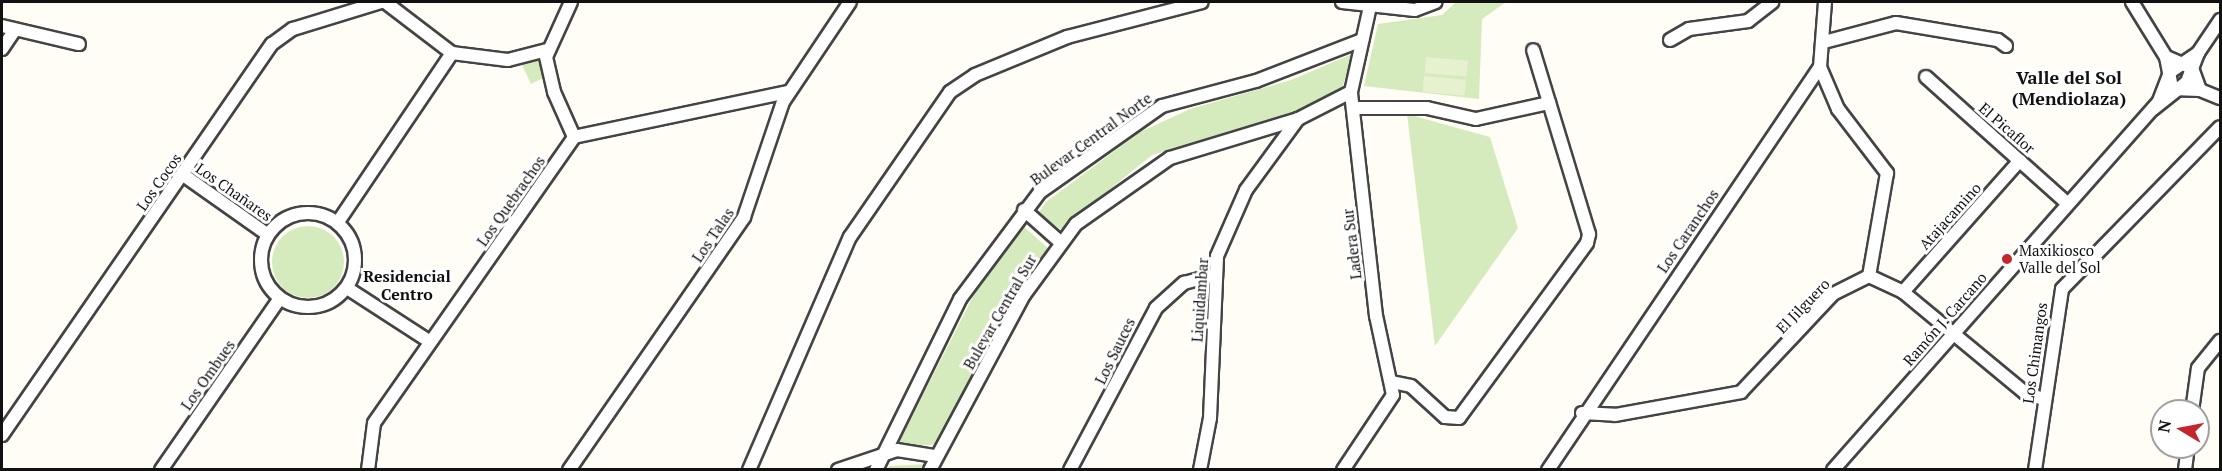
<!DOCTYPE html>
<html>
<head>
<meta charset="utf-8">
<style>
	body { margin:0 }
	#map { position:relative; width:2222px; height:471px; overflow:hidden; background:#fffdf5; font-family:"PT Serif",serif }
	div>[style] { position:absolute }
	.green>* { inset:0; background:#d5ebbd }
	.round { border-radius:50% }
	.pitch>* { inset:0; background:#e6f2cf; transform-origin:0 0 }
	.roads { filter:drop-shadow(2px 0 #444) drop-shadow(-2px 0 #444) drop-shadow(0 2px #444) drop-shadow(0 -2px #444) }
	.minor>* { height:12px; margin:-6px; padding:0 6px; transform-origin:6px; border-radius:6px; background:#fff }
	.minor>.ring { margin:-6px; padding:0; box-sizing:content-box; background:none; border:12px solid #fff; border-radius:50% }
	.dots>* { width:16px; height:16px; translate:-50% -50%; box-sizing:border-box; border:3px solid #fff; border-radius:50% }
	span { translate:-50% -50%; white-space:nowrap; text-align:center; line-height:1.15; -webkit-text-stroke:6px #fff; paint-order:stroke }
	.street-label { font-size:15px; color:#111 }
	.poi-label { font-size:15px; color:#111 }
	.left { translate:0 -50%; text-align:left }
	.neighbourhood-label { font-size:16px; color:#111; font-weight:700 }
	.quarter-label { font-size:18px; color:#111; font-weight:700 }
	.frame { position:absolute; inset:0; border:3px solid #111; pointer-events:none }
	.north { position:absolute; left:2150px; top:399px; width:60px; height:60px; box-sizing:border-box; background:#fff; border:2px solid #a0a0a0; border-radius:50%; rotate:280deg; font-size:16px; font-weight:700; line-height:24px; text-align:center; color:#111 }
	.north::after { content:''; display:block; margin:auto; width:21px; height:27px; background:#c4262e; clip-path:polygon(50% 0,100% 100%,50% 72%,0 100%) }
</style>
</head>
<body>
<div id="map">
	<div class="green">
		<i style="clip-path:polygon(1456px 2px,1506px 2px,1482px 19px,1479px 99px,1364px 86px,1378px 24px,1442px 15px)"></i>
		<i style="clip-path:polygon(1352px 54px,1342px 89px,1300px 112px,1152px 155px,1061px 229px,1037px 215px,1046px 202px,1140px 132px,1190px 109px,1291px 80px)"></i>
		<i style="clip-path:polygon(541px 59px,545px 77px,531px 84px,522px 65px)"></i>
		<i style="clip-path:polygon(1407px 114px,1490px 137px,1518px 228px,1435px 346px)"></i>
		<i style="clip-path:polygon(1022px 225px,1049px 249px,1020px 290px,938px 444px,896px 448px,982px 279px)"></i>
		<i class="round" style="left:272px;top:226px;width:72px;height:72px"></i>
		<i style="clip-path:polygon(928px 464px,925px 469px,887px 470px,889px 466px)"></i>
	</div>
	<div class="pitch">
		<i style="left:1426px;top:57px;width:42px;height:16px;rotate:5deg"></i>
		<i style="left:1424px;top:76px;width:42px;height:16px;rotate:5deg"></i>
	</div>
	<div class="roads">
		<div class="minor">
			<i style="left:385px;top:2px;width:84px;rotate:37.3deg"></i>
			<i style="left:452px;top:53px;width:56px;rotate:7.1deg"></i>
			<i style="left:508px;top:60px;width:40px;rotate:-14.4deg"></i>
			<i style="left:571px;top:2px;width:60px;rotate:114.4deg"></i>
			<i style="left:546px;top:57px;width:36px;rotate:77deg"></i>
			<i style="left:554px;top:92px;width:49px;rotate:66deg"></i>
			<i style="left:1342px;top:2px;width:73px;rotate:6.3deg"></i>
			<i style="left:1415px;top:10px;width:22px;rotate:-21deg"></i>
			<i style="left:2132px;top:2px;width:65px;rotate:58.3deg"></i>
			<i style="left:2px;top:26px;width:79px;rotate:13.2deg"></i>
			<i style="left:1670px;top:40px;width:22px;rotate:-30deg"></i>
			<i style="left:1689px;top:29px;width:60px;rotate:-7.7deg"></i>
			<i style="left:1748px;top:21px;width:31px;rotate:-38deg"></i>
			<i style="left:1824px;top:42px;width:74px;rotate:-14.8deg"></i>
			<i style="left:1896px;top:23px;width:103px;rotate:9.5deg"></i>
			<i style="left:1998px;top:40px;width:10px;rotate:37deg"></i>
			<i style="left:2px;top:49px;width:23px;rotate:-56deg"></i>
			<i style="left:2198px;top:53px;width:40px;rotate:-56deg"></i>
			<i style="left:1820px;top:67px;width:46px;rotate:66.8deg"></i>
			<i style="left:1838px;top:109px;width:81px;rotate:52.6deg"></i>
			<i style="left:1887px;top:173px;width:105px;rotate:99.9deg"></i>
			<i style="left:1926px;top:77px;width:189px;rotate:41.8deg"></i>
			<i style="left:2200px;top:90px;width:23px;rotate:-110deg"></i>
			<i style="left:2192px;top:68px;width:28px;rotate:-157deg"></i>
			<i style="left:2166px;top:57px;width:33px;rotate:79deg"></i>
			<i style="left:2172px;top:89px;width:28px;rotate:2deg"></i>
			<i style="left:2200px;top:90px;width:22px;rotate:22deg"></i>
			<i style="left:1353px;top:108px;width:74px"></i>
			<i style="left:1427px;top:108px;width:50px;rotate:12.7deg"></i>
			<i style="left:1476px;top:119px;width:75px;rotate:-12.4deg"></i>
			<i style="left:574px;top:137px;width:219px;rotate:-11.9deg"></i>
			<i style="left:182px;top:174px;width:105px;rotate:35.3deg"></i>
			<i style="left:1024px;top:210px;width:48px;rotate:41.6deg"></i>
			<i class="ring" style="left:261px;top:213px;width:82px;height:82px"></i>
			<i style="left:338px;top:222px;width:204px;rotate:-56deg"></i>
			<i style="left:1869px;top:276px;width:38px;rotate:25deg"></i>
			<i style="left:1903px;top:292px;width:158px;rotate:39.6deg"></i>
			<i style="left:2025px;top:393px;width:19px;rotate:18deg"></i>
			<i style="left:347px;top:288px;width:98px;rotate:32.9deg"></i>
			<i style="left:1903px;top:292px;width:176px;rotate:-48.4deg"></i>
			<i style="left:1392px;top:382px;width:19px;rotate:12deg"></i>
			<i style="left:1411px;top:386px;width:46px;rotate:42.4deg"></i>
			<i style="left:1445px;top:417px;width:14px;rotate:4deg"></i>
			<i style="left:1459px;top:418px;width:217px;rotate:-53.8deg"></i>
			<i style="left:1587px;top:243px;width:9px;rotate:-77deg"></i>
			<i style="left:1589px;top:234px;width:192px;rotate:-106.9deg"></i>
			<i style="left:2192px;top:411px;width:43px;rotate:-82.1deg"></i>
			<i style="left:2198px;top:368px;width:35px;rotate:-51deg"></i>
			<i style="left:1582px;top:413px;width:33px;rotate:3deg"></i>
			<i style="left:1615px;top:415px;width:128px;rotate:-10.3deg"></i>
			<i style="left:1741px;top:392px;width:134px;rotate:-46.8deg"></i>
			<i style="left:1833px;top:294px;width:40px;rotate:-26.6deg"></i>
			<i style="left:2px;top:435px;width:475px;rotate:-55.4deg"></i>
			<i style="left:272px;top:44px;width:26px;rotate:-36deg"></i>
			<i style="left:293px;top:29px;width:92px;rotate:-17.1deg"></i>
			<i style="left:161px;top:470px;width:209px;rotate:-55.3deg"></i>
			<i style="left:368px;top:470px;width:47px;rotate:-82.7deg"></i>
			<i style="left:374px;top:423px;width:349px;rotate:-55deg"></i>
			<i style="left:569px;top:470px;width:308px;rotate:-55.3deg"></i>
			<i style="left:744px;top:217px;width:121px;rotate:-71.3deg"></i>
			<i style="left:783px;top:102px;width:120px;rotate:-56.2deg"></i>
			<i style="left:749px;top:470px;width:254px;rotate:-66.6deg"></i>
			<i style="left:850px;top:237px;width:176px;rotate:-55.4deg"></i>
			<i style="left:950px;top:92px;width:30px;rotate:-34deg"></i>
			<i style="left:975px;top:75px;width:100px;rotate:-22.4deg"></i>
			<i style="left:1067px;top:37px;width:139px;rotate:-14.5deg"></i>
			<i style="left:838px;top:470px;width:62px;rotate:-18.7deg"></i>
			<i style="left:897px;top:450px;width:39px;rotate:9deg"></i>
			<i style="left:876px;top:470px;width:191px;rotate:-63.8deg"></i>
			<i style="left:960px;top:299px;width:134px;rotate:-53.2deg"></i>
			<i style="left:1040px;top:192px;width:149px;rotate:-35.2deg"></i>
			<i style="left:1162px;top:106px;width:97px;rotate:-14.9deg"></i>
			<i style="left:1256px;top:81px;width:114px;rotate:-21.1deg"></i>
			<i style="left:930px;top:470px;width:199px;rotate:-61.8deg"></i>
			<i style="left:1024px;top:295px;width:88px;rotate:-53.8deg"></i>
			<i style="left:1076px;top:224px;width:115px;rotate:-35.1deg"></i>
			<i style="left:1170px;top:158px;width:134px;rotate:-16.9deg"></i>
			<i style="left:1298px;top:119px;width:59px;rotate:-27deg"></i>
			<i style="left:1070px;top:470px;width:183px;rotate:-62deg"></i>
			<i style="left:1156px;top:308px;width:38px;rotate:-42deg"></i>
			<i style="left:1184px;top:283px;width:31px;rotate:-15deg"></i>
			<i style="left:1200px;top:470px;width:53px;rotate:-79.1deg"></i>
			<i style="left:1210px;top:418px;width:162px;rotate:-87.5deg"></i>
			<i style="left:1217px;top:256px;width:72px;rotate:-66.3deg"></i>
			<i style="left:1246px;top:190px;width:88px;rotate:-53.8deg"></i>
			<i style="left:1343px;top:470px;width:90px;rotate:-56.3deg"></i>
			<i style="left:1393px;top:395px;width:81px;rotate:-102.1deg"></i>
			<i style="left:1376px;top:316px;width:225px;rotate:-96.4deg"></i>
			<i style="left:1351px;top:92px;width:92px;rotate:-77.5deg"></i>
			<i style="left:1548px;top:470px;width:486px;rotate:-56deg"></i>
			<i style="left:1820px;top:67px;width:65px;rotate:-85.6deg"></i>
			<i style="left:1833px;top:470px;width:492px;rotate:-48.5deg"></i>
			<i style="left:2159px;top:101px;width:31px;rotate:-69deg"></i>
			<i style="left:2170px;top:72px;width:34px;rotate:-34deg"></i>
			<i style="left:2198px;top:53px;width:31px;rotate:111deg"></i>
			<i style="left:2187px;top:82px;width:43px;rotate:141.5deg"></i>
			<i style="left:2035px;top:470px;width:183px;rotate:-81.5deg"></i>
			<i style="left:2062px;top:289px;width:226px;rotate:-45.7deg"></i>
			<i style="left:2185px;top:470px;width:23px;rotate:-83deg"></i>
		</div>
	</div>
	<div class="dots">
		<i style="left:2007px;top:259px;background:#c4262e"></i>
	</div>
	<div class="street-label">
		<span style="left:2007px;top:128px;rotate:41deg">El Picaflor</span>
		<span style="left:1091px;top:139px;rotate:-36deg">Bulevar Central Norte</span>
		<span style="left:159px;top:182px;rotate:-55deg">Los Cocos</span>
		<span style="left:234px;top:192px;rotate:35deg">Los Chañares</span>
		<span style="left:511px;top:201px;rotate:-55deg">Los Quebrachos</span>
		<span style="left:1950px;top:216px;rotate:-48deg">Atajacamino</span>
		<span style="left:1688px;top:231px;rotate:-56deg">Los Caranchos</span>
		<span style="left:713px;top:235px;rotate:-56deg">Los Talas</span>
		<span style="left:1352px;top:244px;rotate:-97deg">Ladera Sur</span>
		<span style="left:1200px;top:300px;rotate:-86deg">Liquidambar</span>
		<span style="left:1803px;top:306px;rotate:-46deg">El Jilguero</span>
		<span style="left:1000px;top:312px;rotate:-60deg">Bulevar Central Sur</span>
		<span style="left:1945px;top:319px;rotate:-49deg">Ramón J. Carcano</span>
		<span style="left:1115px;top:351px;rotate:-64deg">Los Sauces</span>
		<span style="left:2035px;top:353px;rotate:-82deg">Los Chimangos</span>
		<span style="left:208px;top:375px;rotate:-55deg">Los Ombues</span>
	</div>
	<div class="poi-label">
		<span class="left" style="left:2019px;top:259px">Maxikiosco<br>Valle del Sol</span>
	</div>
	<div class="neighbourhood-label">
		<span style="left:407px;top:285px">Residencial<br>Centro</span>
	</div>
	<div class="quarter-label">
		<span style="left:2069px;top:88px">Valle del Sol<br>(Mendiolaza)</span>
	</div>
	<div class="frame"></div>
	<div class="north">N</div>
</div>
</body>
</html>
